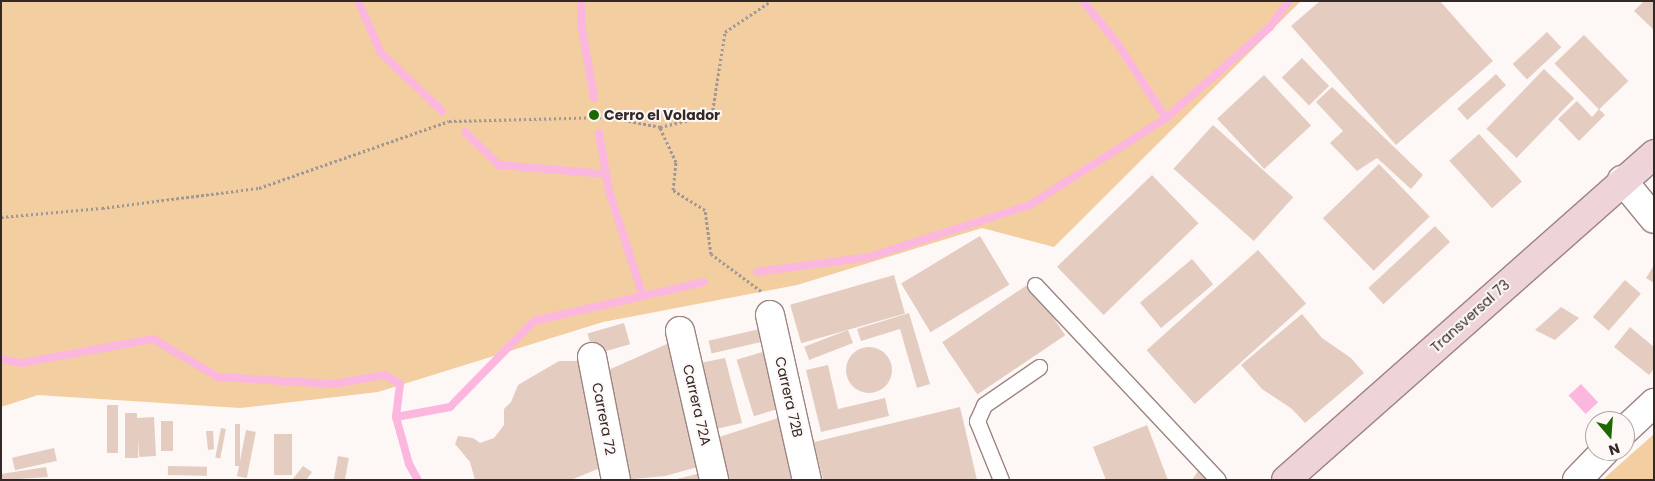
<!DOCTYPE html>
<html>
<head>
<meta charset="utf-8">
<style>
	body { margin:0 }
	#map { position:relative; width:1655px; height:481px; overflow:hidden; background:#fdf7f6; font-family:Poppins,sans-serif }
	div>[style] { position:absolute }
	.green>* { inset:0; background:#f2cea1 }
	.water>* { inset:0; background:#fcb7df; transform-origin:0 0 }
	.stream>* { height:8px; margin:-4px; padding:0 4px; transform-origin:4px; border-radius:4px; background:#fcb7df }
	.building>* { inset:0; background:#e4cdc0; transform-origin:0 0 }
	.round { border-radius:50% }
	.path>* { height:3px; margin-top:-1.5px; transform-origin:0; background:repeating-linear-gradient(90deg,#a09896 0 2.5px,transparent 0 5px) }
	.roads { filter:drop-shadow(1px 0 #9d8480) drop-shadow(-1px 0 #9d8480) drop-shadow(0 1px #9d8480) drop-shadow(0 -1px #9d8480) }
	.lane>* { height:15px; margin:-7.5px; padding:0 7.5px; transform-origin:7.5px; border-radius:7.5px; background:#fff }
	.street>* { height:28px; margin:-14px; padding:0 14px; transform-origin:14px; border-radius:14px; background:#fff }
	.secondary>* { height:28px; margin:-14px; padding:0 14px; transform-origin:14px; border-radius:14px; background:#eed3d9 }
	.dots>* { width:14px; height:14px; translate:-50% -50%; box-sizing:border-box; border:2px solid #fdf7f6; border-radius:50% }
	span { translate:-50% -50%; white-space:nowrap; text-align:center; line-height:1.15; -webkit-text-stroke:4px #fdf7f6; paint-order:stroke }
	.poi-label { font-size:14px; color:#332927; font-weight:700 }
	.left { translate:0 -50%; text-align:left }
	.street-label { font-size:14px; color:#332927 }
	.frame { position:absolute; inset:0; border:2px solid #332927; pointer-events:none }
	.north { position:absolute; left:1585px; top:411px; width:50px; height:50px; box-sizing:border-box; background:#fdf7f6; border:1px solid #aca5a3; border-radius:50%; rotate:162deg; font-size:14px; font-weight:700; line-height:20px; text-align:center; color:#332927 }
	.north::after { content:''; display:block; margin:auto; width:18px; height:22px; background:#1e6802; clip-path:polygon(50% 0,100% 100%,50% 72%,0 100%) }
</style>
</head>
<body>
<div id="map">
	<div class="green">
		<i style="clip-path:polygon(1px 1px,1301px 1px,1054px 247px,982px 228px,797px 285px,603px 322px,378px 392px,240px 408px,38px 395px,1px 407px)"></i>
		<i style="clip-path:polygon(1654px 434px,1654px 480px,1603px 480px,1609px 474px)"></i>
	</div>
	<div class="water">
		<i style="left:1581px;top:384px;width:25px;height:17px;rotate:47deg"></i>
	</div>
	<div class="stream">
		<i style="left:358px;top:1px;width:57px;rotate:66.1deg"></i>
		<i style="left:381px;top:53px;width:84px;rotate:43.6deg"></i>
		<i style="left:581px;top:1px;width:22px;rotate:90deg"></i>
		<i style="left:581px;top:23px;width:76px;rotate:80.2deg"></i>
		<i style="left:1083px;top:1px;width:54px;rotate:51deg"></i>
		<i style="left:1117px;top:43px;width:90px;rotate:56.8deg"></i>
		<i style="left:465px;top:132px;width:47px;rotate:44.1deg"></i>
		<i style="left:499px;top:165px;width:107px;rotate:4.8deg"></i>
		<i style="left:599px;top:133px;width:59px;rotate:80.2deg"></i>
		<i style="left:609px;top:191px;width:110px;rotate:72.1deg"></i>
		<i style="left:757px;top:272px;width:113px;rotate:-7.6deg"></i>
		<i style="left:869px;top:257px;width:169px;rotate:-17.9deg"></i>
		<i style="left:1030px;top:205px;width:161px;rotate:-32.6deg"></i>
		<i style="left:1166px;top:118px;width:138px;rotate:-41.2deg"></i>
		<i style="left:1270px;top:27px;width:32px;rotate:-54deg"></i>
		<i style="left:1px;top:359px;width:21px;rotate:11deg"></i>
		<i style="left:22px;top:363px;width:133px;rotate:-10.4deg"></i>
		<i style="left:153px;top:339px;width:75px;rotate:30.3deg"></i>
		<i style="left:218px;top:377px;width:115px;rotate:3.5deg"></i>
		<i style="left:333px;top:384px;width:53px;rotate:-9.8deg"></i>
		<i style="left:385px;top:375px;width:17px;rotate:31deg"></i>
		<i style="left:400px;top:384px;width:33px;rotate:97deg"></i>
		<i style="left:396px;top:417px;width:49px;rotate:74.5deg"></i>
		<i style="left:409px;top:464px;width:18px;rotate:61deg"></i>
		<i style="left:396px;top:417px;width:55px;rotate:-10.5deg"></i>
		<i style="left:450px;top:407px;width:120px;rotate:-45.7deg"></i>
		<i style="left:534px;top:321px;width:174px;rotate:-12.9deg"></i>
	</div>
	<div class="building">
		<i style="clip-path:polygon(1320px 1px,1440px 1px,1493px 61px,1396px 145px,1291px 26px)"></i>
		<i style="clip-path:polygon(1644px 1px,1654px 1px,1654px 30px,1634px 11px)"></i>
		<i style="left:1547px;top:32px;width:21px;height:47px;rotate:47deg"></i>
		<i style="left:1584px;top:35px;width:64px;height:41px;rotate:46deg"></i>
		<i style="left:1302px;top:58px;width:39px;height:28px;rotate:46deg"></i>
		<i style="left:1544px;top:69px;width:42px;height:83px;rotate:44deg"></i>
		<i style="left:1496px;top:74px;width:15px;height:52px;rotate:48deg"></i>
		<i style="left:1264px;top:75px;width:69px;height:64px;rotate:47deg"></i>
		<i style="clip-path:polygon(1332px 87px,1423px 175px,1411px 189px,1377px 158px,1357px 171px,1330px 143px,1343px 131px,1316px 102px)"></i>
		<i style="clip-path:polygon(1577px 101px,1592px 117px,1599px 109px,1605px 115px,1579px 141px,1558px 119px)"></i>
		<i style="left:1213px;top:125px;width:108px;height:59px;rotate:42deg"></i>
		<i style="left:1479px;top:134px;width:64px;height:40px;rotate:48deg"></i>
		<i style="left:1379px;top:164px;width:73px;height:78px;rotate:46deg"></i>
		<i style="left:1152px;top:175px;width:67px;height:132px;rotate:46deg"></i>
		<i style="left:1435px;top:226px;width:22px;height:91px;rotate:47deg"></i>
		<i style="left:980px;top:236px;width:57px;height:92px;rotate:59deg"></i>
		<i style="left:1258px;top:250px;width:72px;height:150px;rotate:48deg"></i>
		<i style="left:1192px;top:259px;width:33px;height:68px;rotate:50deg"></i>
		<i style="clip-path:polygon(1654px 265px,1654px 283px,1646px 278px)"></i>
		<i style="left:894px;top:275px;width:40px;height:108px;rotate:74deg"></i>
		<i style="left:1625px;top:280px;width:21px;height:49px;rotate:41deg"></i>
		<i style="left:1030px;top:283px;width:63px;height:106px;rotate:56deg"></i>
		<i style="clip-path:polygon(1561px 307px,1579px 318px,1555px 340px,1535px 330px)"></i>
		<i style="clip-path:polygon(909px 313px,930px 384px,917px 388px,900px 329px,861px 341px,857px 329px)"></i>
		<i style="clip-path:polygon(1302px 314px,1322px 338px,1351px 358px,1364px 373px,1305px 423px,1292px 409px,1262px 389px,1241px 365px)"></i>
		<i style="left:624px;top:323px;width:22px;height:38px;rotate:74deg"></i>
		<i style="left:768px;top:327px;width:13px;height:61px;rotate:77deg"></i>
		<i style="clip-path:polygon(1630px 327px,1654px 347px,1654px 369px,1649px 375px,1614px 347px)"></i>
		<i style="left:848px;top:330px;width:14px;height:47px;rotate:69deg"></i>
		<i style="clip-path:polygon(676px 340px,705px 465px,665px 476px,623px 480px,606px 371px)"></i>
		<i class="round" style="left:846px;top:347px;width:46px;height:46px"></i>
		<i style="left:772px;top:349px;width:59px;height:37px;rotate:73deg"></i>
		<i style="clip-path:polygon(725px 358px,742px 423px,712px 430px,700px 363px)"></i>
		<i style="clip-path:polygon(559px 361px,587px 361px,598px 410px,593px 432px,600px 468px,571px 480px,475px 480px,470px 462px,455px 444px,458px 436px,473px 438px,480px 443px,494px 438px,504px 425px,504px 409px,511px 402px,518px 385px)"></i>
		<i style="clip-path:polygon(828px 365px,838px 409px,885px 398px,889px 416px,821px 432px,806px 370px)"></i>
		<i style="left:107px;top:405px;width:11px;height:48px"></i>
		<i style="clip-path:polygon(960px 407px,977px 480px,823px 480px,814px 442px)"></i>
		<i style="clip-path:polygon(125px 413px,137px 413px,137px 418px,154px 417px,156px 456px,139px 457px,138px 438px,138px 458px,125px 458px)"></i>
		<i style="clip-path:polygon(781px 417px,796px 480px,727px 480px,716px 438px)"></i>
		<i style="left:161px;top:421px;width:12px;height:30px"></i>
		<i style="left:235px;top:424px;width:5px;height:42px"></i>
		<i style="clip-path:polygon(1147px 425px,1168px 480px,1106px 480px,1093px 447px)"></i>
		<i style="left:221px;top:428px;width:5px;height:30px;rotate:11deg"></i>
		<i style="left:246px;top:430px;width:10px;height:47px;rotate:11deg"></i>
		<i style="clip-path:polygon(206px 431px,213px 431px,214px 449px,208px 450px)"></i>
		<i style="left:274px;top:434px;width:18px;height:41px"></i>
		<i style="left:54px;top:448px;width:13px;height:43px;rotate:77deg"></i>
		<i style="left:338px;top:456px;width:11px;height:24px;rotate:10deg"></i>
		<i style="left:168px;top:466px;width:39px;height:9px;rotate:1deg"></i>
		<i style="clip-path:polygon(303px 466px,312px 472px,306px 480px,292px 480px)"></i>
		<i style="clip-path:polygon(46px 467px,48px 477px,1px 480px,1px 474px)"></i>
		<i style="clip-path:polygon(1198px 471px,1210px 480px,1192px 480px)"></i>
		<i style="clip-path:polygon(705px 472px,707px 480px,678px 480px,677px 479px)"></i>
	</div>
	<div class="path">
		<i style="left:1px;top:217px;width:101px;rotate:-5.1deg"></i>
		<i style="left:102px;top:208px;width:158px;rotate:-7.3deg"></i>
		<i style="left:259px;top:188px;width:201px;rotate:-19.4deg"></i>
		<i style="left:449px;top:121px;width:160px;rotate:-1.4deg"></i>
		<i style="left:609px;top:117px;width:52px;rotate:11.1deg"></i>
		<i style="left:761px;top:291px;width:62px;rotate:-143.5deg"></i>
		<i style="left:711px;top:254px;width:44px;rotate:-97.8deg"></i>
		<i style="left:705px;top:210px;width:38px;rotate:-148deg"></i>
		<i style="left:673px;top:190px;width:28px;rotate:-84deg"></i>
		<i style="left:676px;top:162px;width:38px;rotate:-115deg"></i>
		<i style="left:660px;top:127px;width:53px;rotate:-13deg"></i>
		<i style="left:712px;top:115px;width:84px;rotate:-81.1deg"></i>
		<i style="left:725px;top:32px;width:55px;rotate:-34deg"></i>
	</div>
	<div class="roads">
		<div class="lane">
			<i style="left:1035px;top:285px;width:267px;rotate:46.8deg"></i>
			<i style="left:1001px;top:480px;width:64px;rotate:-112.1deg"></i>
			<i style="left:977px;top:421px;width:17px;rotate:-66deg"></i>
			<i style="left:984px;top:405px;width:67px;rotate:-34.6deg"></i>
		</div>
		<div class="street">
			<i style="left:1622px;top:180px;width:50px;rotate:50.6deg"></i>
			<i style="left:770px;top:315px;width:169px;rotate:77.4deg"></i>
			<i style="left:680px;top:331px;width:153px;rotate:77.1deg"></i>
			<i style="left:592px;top:357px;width:125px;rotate:79deg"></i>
			<i style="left:1625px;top:430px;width:40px;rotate:-43deg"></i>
			<i style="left:1577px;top:480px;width:40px;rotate:-46deg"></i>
		</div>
		<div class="secondary">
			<i style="left:1286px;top:480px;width:492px;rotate:-41.5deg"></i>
		</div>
	</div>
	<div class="dots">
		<i style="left:594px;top:115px;background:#1e6802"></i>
	</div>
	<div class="poi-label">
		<span class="left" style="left:604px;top:115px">Cerro el Volador</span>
	</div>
	<div class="street-label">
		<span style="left:1470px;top:316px;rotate:-42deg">Transversal 73</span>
		<span style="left:789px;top:397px;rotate:77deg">Carrera 72B</span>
		<span style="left:697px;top:405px;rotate:77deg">Carrera 72A</span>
		<span style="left:604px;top:419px;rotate:79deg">Carrera 72</span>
	</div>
	<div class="frame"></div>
	<div class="north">N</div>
</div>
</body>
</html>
